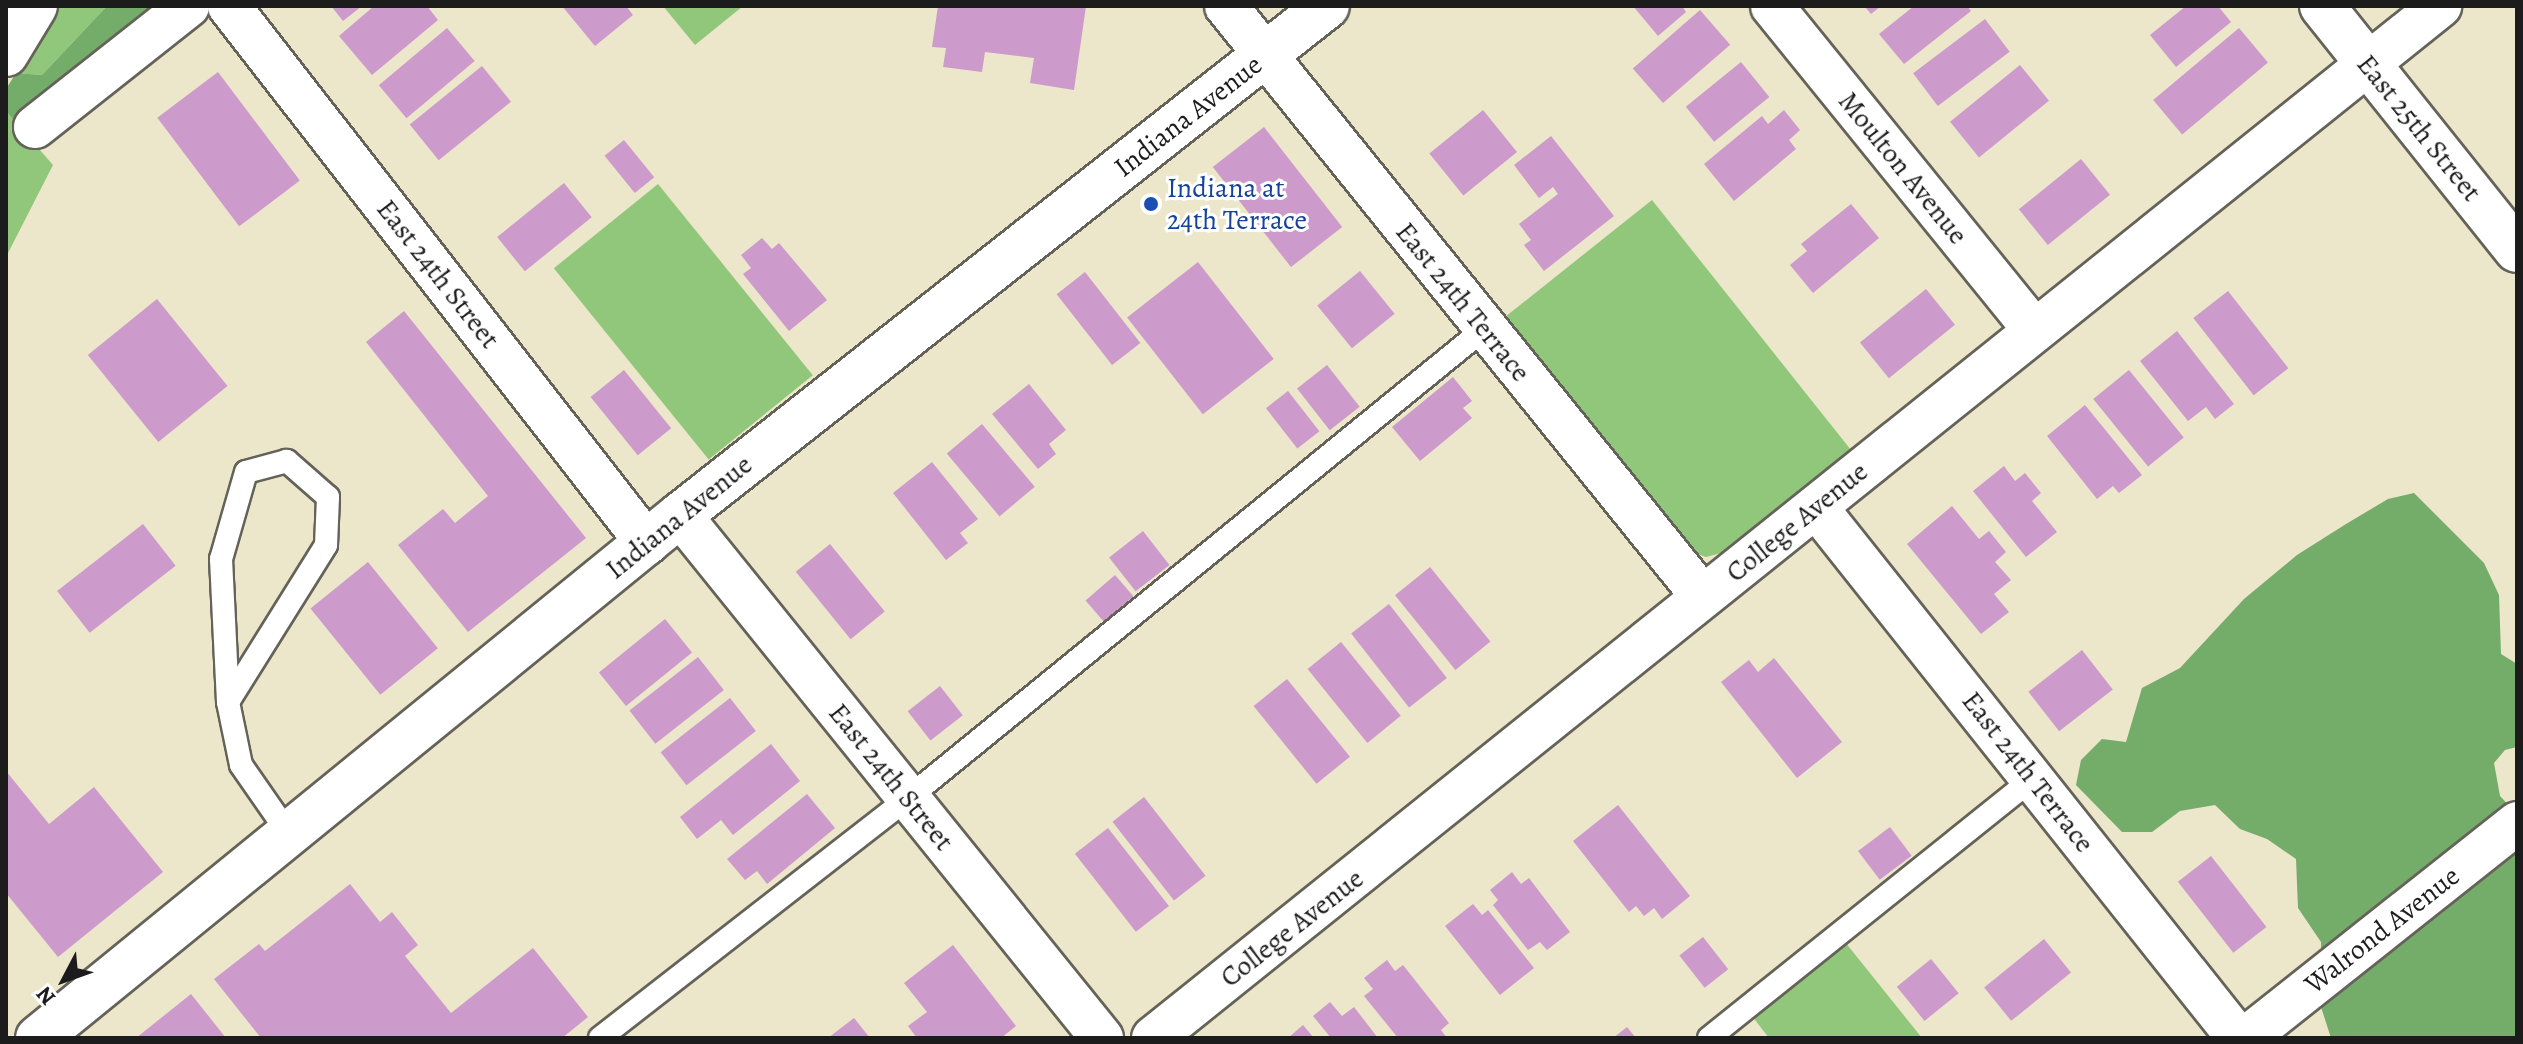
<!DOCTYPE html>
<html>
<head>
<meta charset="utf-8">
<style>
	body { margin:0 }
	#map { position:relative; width:2523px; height:1044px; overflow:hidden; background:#ece6ca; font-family:Alegreya,serif }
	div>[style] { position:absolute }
	.green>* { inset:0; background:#90c77a; transform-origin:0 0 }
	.forest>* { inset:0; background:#74ac6a }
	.building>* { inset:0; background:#cd9acc; transform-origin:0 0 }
	.roads { filter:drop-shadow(2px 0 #656359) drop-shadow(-2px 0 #656359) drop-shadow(0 2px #656359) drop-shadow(0 -2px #656359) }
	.lane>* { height:22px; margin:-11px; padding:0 11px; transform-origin:11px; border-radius:11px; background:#fff }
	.street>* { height:42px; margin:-21px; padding:0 21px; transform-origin:21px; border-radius:21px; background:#fff }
	.secondary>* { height:44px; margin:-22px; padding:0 22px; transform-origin:22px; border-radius:22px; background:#fff }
	.highway>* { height:44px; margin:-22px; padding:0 22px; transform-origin:22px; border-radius:22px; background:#fff }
	.dots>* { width:22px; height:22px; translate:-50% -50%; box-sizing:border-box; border:4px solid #fff; border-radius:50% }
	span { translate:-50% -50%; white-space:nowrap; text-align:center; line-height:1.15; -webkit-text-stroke:6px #fff; paint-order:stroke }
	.street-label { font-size:28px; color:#1c1c1c }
	.transit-label { font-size:28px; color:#164399 }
	.left { translate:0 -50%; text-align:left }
	.frame { position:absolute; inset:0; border:8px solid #1c1c1c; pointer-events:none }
	.north { position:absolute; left:24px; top:940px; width:80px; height:80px; -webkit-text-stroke:6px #fff; paint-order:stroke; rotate:229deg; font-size:22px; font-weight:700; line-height:32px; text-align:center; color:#1c1c1c }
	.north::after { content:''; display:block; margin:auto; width:28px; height:36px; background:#1c1c1c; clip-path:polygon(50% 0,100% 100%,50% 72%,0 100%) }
</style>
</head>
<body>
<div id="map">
	<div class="green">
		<i style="clip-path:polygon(58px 6px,107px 6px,42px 75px,16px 73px)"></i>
		<i style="clip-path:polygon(663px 6px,743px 6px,695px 45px)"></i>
		<i style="clip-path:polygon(6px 111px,53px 165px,6px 257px)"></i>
		<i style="left:658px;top:184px;width:246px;height:134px;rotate:51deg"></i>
		<i style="clip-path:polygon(1652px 200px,1851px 450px,1721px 553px,1706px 557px,1692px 552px,1505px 317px)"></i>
		<i style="clip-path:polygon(1845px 942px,1922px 1038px,1769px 1038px,1752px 1016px)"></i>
	</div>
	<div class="forest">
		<i style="clip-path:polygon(107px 6px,166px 6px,17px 124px,6px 111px,6px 89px,16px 73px,42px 75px)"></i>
		<i style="clip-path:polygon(2414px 493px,2484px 563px,2499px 595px,2501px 654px,2517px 664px,2517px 747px,2505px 750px,2494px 763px,2500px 796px,2517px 814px,2517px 1038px,2331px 1038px,2321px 1007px,2321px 942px,2298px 908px,2296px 859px,2267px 839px,2240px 829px,2215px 805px,2180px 811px,2152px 832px,2122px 832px,2076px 785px,2081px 760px,2102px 739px,2126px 742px,2142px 688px,2180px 668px,2244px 599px,2297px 555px,2346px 524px,2388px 499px)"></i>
	</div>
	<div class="building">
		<i style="clip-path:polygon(331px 6px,362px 6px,343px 21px)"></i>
		<i style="clip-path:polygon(374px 6px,427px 6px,438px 20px,372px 75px,339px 36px)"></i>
		<i style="clip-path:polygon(562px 6px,626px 6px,633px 15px,595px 46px)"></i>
		<i style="clip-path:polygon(938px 6px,1086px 6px,1074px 90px,1030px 83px,1034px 58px,985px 52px,982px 72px,943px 67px,946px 48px,932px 47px)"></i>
		<i style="clip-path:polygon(1633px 6px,1682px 6px,1686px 12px,1658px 36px)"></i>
		<i style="clip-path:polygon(1864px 6px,1881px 6px,1871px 14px)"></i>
		<i style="clip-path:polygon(1914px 6px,1967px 6px,1971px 11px,1904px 64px,1879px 34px)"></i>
		<i style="clip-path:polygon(2186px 6px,2218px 6px,2231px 22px,2176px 67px,2150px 35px)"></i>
		<i style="left:1700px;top:10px;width:46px;height:89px;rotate:49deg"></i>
		<i style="left:1985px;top:19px;width:41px;height:90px;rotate:53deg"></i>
		<i style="left:447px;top:28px;width:43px;height:89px;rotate:50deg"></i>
		<i style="left:2239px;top:28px;width:45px;height:112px;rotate:50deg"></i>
		<i style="left:1741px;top:62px;width:45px;height:71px;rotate:51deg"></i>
		<i style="left:2020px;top:65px;width:46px;height:90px;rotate:51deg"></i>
		<i style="left:482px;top:66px;width:46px;height:93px;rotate:51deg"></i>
		<i style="left:218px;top:72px;width:136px;height:76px;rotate:53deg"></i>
		<i style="left:1483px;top:110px;width:54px;height:69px;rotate:51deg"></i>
		<i style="clip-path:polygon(1784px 110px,1800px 130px,1789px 140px,1796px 149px,1734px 201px,1704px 164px,1762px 116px,1768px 124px)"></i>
		<i style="left:1264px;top:127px;width:127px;height:65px;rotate:52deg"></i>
		<i style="clip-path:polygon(1551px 136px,1614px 216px,1544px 271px,1524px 245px,1531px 240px,1519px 224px,1558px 194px,1553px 187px,1539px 198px,1514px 165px)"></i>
		<i style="left:624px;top:140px;width:48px;height:25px;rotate:51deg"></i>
		<i style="left:2081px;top:159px;width:46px;height:80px;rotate:51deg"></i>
		<i style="left:564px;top:183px;width:44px;height:86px;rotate:51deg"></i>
		<i style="clip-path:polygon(1851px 204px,1879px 238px,1813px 293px,1790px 265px,1807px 251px,1801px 244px)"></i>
		<i style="clip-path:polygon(762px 238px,772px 249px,779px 243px,827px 300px,789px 331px,743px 274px,751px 268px,741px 255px)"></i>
		<i style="left:1198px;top:262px;width:123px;height:90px;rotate:52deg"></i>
		<i style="left:1360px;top:271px;width:55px;height:55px;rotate:51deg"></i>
		<i style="left:1085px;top:272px;width:90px;height:36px;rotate:52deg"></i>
		<i style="left:1926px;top:289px;width:46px;height:85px;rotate:51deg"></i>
		<i style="left:2228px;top:291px;width:98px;height:44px;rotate:52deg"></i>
		<i style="left:157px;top:299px;width:112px;height:89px;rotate:51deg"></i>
		<i style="clip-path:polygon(404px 311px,586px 538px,468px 632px,398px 545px,443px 509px,455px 523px,488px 496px,366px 342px)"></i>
		<i style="clip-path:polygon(2177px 331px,2234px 404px,2215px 419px,2206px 407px,2188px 421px,2140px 361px)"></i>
		<i style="left:1327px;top:365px;width:53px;height:38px;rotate:52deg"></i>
		<i style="left:624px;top:370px;width:75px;height:43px;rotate:51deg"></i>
		<i style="left:2129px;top:370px;width:87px;height:46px;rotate:51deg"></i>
		<i style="clip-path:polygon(1453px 377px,1472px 401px,1463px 408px,1472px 418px,1420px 461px,1392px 427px)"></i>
		<i style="clip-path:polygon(1029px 384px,1066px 430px,1049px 444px,1056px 454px,1038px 469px,992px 414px)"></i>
		<i style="left:1288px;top:391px;width:51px;height:28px;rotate:52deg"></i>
		<i style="clip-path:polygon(2085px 405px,2142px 475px,2119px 493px,2113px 486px,2097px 499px,2047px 436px)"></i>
		<i style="left:982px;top:424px;width:82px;height:46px;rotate:50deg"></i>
		<i style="clip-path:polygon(932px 462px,978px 519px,960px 533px,968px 543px,946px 560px,893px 493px)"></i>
		<i style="clip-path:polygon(2004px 466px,2015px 481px,2025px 473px,2041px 493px,2032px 501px,2057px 532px,2026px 557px,1973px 491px)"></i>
		<i style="clip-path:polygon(1952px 506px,1979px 539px,1989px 531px,2006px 552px,1995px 562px,2011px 580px,1994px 594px,2009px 612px,1981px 634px,1907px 544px)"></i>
		<i style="left:143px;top:524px;width:53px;height:109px;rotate:52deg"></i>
		<i style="left:1143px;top:531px;width:43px;height:43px;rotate:52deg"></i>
		<i style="left:830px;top:544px;width:87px;height:44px;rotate:51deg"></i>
		<i style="left:368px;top:562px;width:111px;height:74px;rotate:51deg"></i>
		<i style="left:1430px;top:567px;width:96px;height:45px;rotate:51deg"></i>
		<i style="left:1115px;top:575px;width:28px;height:39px;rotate:49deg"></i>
		<i style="left:1389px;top:604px;width:94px;height:48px;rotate:52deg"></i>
		<i style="left:665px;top:619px;width:43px;height:85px;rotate:51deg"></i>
		<i style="left:1341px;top:642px;width:95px;height:43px;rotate:51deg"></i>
		<i style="left:2082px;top:650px;width:50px;height:68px;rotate:52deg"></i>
		<i style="left:698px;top:657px;width:42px;height:87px;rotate:52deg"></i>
		<i style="clip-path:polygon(1774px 658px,1842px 742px,1797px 778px,1721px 682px,1749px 660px,1758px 672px)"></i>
		<i style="left:1287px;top:679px;width:100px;height:43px;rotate:51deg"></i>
		<i style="left:940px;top:686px;width:37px;height:41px;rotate:52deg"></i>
		<i style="left:730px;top:698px;width:42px;height:88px;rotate:52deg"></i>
		<i style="clip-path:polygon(771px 744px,800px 781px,733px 835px,721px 820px,697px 839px,680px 817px)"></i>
		<i style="clip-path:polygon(6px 771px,49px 824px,94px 787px,163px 872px,58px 957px,6px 893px)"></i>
		<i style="clip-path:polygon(807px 794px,835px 828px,767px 884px,757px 871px,745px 880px,727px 859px)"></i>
		<i style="left:1144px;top:797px;width:100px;height:40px;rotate:52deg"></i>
		<i style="clip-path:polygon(1618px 805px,1690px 896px,1662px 919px,1654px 908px,1644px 916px,1636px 906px,1629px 912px,1573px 841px)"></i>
		<i style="left:1890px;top:827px;width:36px;height:40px;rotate:53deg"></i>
		<i style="left:1108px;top:828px;width:99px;height:42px;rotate:52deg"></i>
		<i style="left:2211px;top:856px;width:90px;height:42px;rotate:52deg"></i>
		<i style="clip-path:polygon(1512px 872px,1521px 884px,1529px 878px,1570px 932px,1547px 950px,1540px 942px,1528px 950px,1493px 905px,1498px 900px,1490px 890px)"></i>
		<i style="clip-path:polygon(350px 884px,380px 922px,392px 912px,418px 945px,405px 956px,451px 1013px,533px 948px,588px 1017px,562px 1038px,261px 1038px,214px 979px,259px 944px,265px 951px)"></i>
		<i style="clip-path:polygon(1473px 904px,1482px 915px,1488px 910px,1534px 968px,1500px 995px,1445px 926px)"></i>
		<i style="left:1703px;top:937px;width:41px;height:30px;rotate:52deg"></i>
		<i style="left:2044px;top:939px;width:43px;height:77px;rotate:51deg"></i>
		<i style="clip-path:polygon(953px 945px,1016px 1026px,1001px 1038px,917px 1038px,908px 1026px,927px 1012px,904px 983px)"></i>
		<i style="left:1931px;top:959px;width:44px;height:44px;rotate:51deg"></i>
		<i style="clip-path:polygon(1387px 960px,1395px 971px,1403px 965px,1449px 1023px,1441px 1030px,1447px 1038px,1398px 1038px,1364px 996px,1373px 989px,1364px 978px)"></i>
		<i style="clip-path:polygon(191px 994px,226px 1038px,136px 1038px)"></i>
		<i style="clip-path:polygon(1330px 1002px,1342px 1016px,1354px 1007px,1378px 1038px,1331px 1038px,1313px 1016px)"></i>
		<i style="clip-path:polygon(854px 1018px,870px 1038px,828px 1038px)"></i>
		<i style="clip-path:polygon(1303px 1025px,1314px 1038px,1288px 1038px)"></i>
		<i style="clip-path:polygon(1627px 1027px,1636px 1038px,1613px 1038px)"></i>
	</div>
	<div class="roads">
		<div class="lane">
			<i style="left:228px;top:702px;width:185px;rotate:-58deg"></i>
			<i style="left:326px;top:545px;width:48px;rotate:-87.6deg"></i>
			<i style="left:328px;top:497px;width:55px;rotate:-138.7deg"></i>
			<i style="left:287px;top:461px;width:42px;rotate:165deg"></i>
			<i style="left:246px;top:472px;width:91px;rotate:106deg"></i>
			<i style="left:221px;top:559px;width:143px;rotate:87.2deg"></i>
			<i style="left:228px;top:702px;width:64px;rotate:78.3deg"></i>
			<i style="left:241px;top:765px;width:84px;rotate:55.2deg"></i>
			<i style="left:600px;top:1038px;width:390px;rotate:-37.9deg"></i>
			<i style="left:908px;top:798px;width:743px;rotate:-39.15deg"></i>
			<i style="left:1709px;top:1038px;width:416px;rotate:-38.7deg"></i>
		</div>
		<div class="street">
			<i style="left:229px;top:6px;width:681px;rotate:52.1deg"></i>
			<i style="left:1226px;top:6px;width:759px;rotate:51.09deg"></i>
			<i style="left:1772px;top:6px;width:417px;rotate:51deg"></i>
			<i style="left:35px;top:127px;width:195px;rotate:-38.3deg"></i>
			<i style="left:1816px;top:507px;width:678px;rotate:51.52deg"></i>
			<i style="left:680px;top:515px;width:672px;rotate:51.1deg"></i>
			<i style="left:1153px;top:1038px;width:1650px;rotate:-38.72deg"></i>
			<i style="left:2246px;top:1038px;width:346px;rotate:-38.4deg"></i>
		</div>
		<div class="secondary">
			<i style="left:2322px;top:6px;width:312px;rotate:51.4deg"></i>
			<i style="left:38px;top:1038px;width:828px;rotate:-39.17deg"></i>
			<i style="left:680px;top:515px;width:823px;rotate:-38.19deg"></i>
		</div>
		<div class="highway">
			<i style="left:6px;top:54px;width:56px;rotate:-58.9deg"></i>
		</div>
	</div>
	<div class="dots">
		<i style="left:1151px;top:204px;background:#1a4fb4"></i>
	</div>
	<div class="street-label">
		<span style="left:1188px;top:116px;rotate:-38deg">Indiana Avenue</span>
		<span style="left:2419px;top:128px;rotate:51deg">East 25th Street</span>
		<span style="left:1903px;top:168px;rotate:51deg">Moulton Avenue</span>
		<span style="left:438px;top:274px;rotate:52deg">East 24th Street</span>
		<span style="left:1463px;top:302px;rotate:51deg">East 24th Terrace</span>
		<span style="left:679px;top:517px;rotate:-39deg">Indiana Avenue</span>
		<span style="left:1797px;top:522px;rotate:-39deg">College Avenue</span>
		<span style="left:2028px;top:772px;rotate:52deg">East 24th Terrace</span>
		<span style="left:891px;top:777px;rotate:51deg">East 24th Street</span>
		<span style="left:1292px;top:928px;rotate:-38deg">College Avenue</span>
		<span style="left:2382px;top:930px;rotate:-38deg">Walrond Avenue</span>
	</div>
	<div class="transit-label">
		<span class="left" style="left:1167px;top:204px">Indiana at<br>24th Terrace</span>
	</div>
	<div class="frame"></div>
	<div class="north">N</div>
</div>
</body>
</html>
